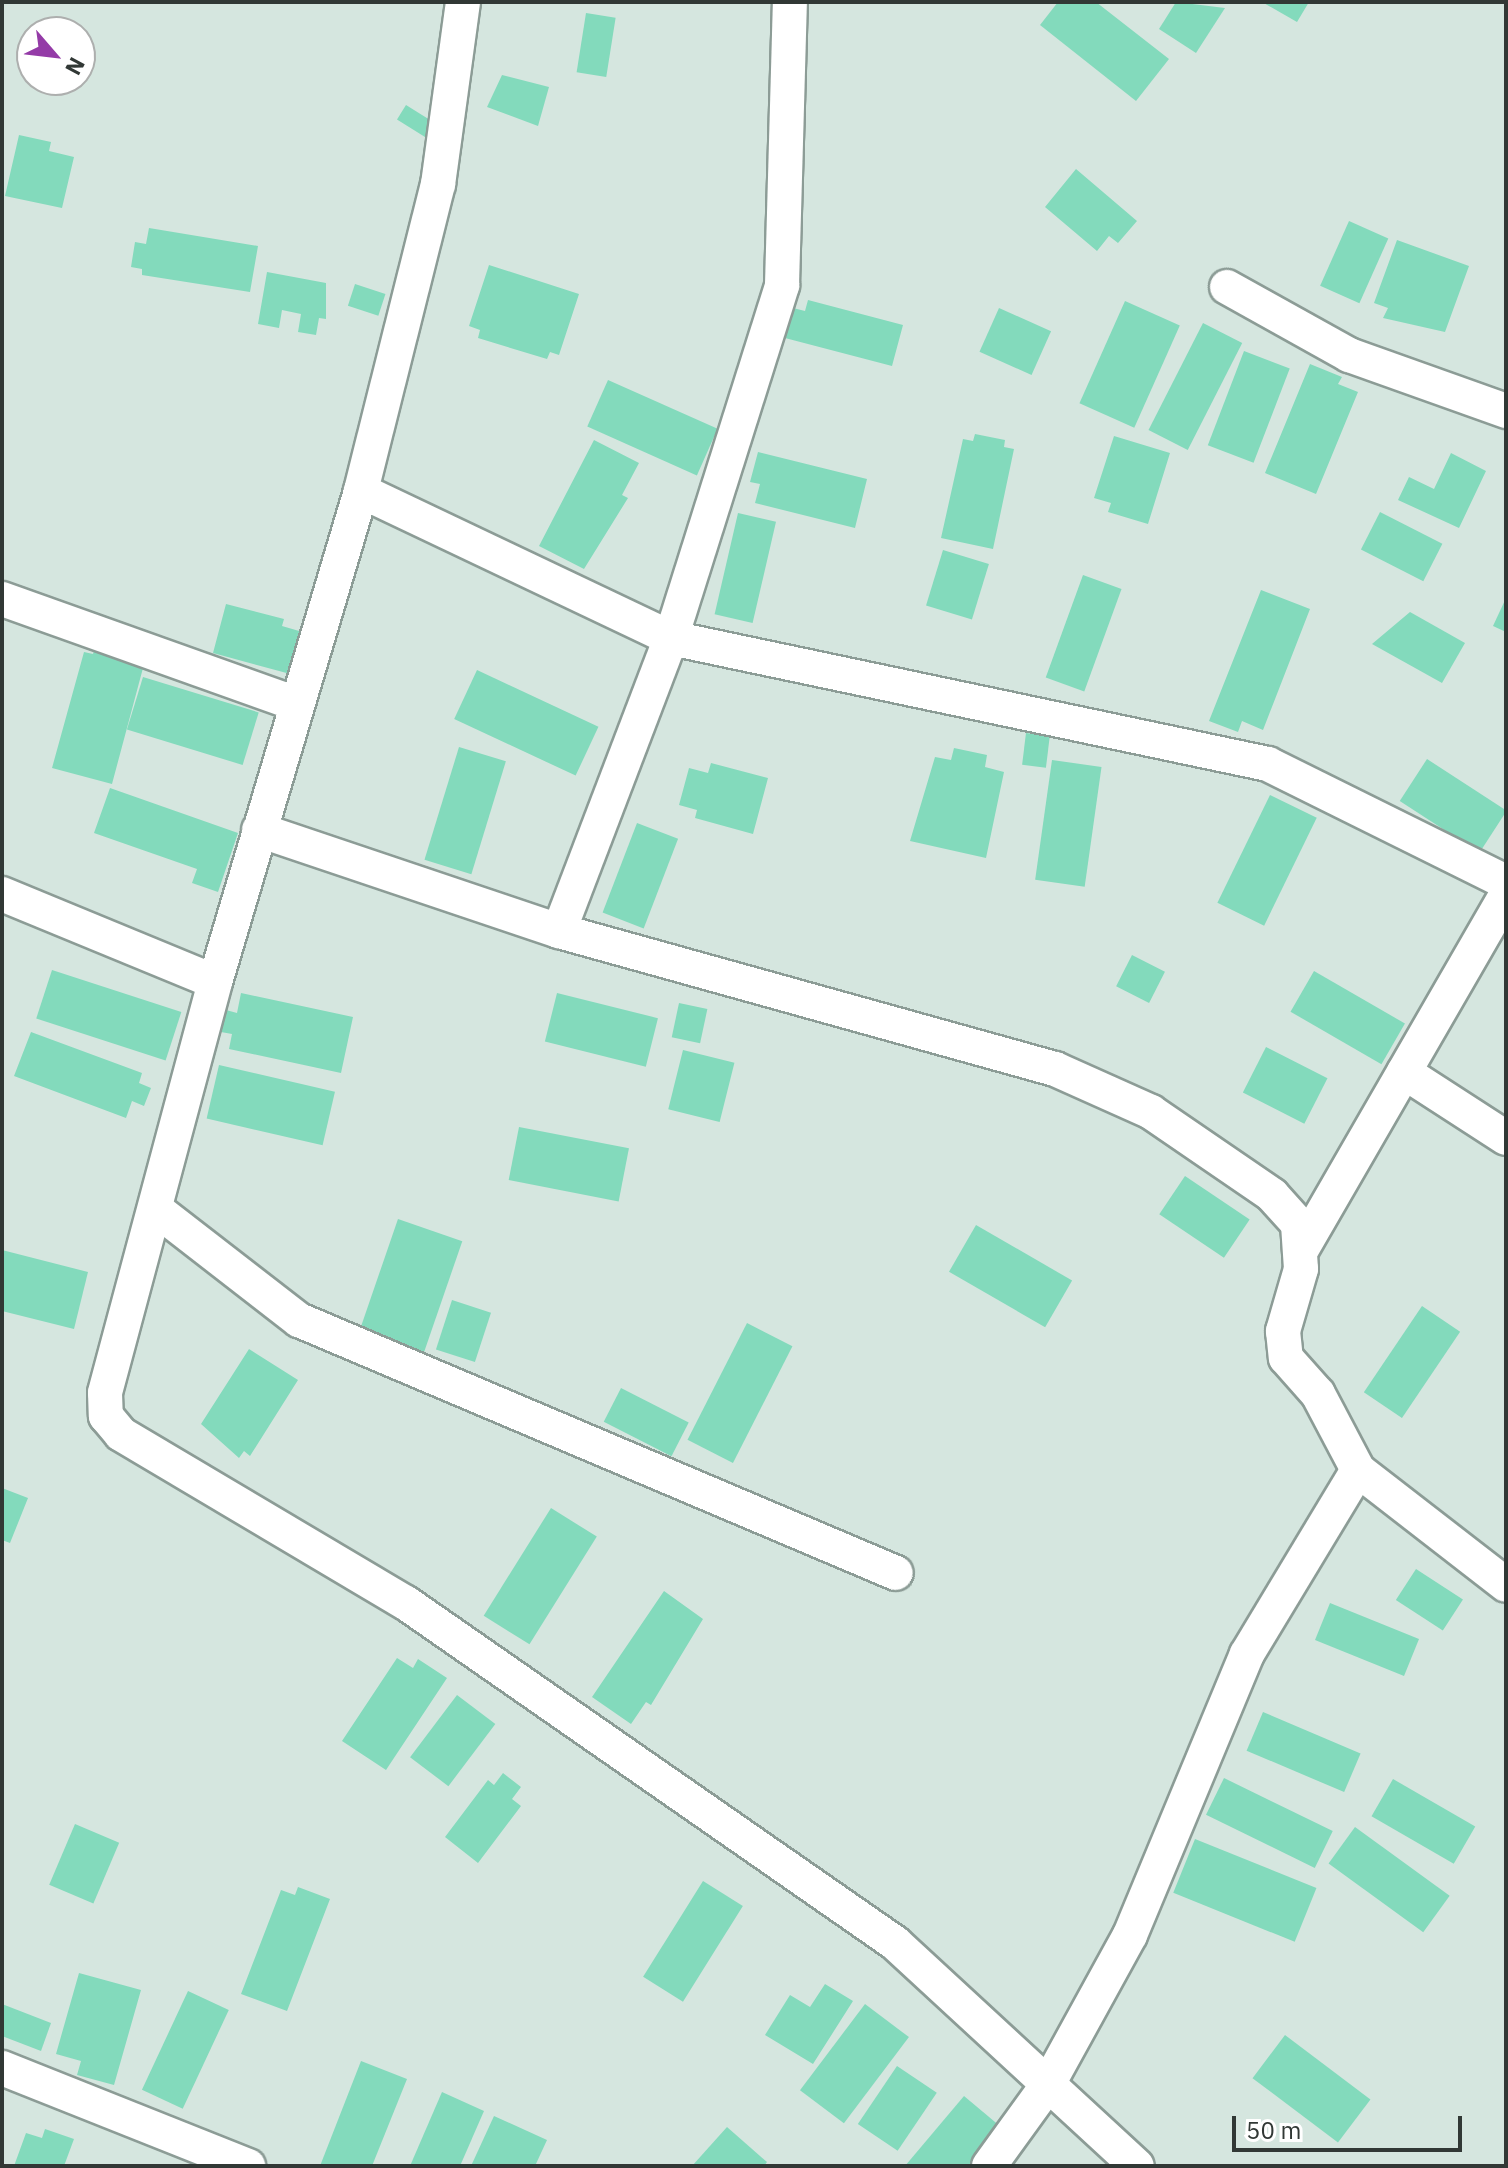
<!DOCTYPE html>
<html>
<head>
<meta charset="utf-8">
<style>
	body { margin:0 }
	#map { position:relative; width:1508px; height:2168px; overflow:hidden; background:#d5e6df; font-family:"IBM Plex Sans",sans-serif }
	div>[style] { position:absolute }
	.building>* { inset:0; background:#83dabc; transform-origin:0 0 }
	.roads { filter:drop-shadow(2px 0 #8c9c96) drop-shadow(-2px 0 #8c9c96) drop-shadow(0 2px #8c9c96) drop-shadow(0 -2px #8c9c96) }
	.street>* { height:34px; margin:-17px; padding:0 17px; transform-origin:17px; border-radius:17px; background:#fff }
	span { translate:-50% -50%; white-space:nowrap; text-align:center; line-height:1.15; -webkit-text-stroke:6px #fff; paint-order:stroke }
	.frame { position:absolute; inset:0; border:4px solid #313835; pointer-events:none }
	.north { position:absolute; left:16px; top:16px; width:80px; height:80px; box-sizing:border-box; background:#fff; border:2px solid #adafae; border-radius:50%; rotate:118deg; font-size:22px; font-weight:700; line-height:32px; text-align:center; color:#313835 }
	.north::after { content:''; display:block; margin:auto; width:28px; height:36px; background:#943ba7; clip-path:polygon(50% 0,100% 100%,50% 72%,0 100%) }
	.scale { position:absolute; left:1232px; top:2116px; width:230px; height:36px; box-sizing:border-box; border:4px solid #313835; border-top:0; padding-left:10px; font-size:24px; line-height:28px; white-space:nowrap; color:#313835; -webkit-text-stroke:6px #fff; paint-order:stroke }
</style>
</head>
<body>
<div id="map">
	<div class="building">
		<i style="clip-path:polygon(1058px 2px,1096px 2px,1169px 59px,1136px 101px,1040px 25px)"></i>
		<i style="clip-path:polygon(1176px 2px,1225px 8px,1196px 53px,1159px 29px)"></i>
		<i style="clip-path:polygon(1262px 2px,1309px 2px,1297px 22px)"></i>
		<i style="left:586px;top:13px;width:30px;height:60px;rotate:9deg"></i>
		<i style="clip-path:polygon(502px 75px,549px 87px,538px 126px,487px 107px)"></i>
		<i style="left:406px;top:105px;width:34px;height:17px;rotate:32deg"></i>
		<i style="clip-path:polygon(19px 135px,51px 142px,49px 151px,74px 157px,62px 208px,5px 196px)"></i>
		<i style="clip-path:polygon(1076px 169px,1137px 221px,1118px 243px,1109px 236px,1097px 251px,1045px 207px)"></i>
		<i style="left:1349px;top:221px;width:43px;height:71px;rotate:24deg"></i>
		<i style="clip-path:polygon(149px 228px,258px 246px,250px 292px,142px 275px,142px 269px,131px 267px,135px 242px,146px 244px)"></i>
		<i style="clip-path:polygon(1397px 240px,1469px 266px,1445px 332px,1383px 318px,1388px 308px,1374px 303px)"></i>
		<i style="clip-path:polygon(489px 265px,579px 294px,559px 355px,550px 352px,547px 359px,478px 338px,480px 330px,469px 326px)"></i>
		<i style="clip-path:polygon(267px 272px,326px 283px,326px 319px,319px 318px,316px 335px,298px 332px,301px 314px,282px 310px,279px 328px,258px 324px)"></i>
		<i style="left:355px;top:284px;width:32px;height:23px;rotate:18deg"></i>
		<i style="clip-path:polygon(808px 300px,903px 325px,892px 366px,785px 338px,793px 308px,805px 311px)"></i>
		<i style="left:1125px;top:301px;width:60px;height:112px;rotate:24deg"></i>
		<i style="left:999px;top:308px;width:57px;height:48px;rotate:24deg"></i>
		<i style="left:1203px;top:323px;width:44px;height:120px;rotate:27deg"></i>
		<i style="left:1244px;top:351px;width:49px;height:101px;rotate:21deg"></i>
		<i style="clip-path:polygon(1310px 364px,1342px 377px,1338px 384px,1358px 392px,1316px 494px,1265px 473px)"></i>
		<i style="left:608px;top:380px;width:120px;height:51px;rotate:24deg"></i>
		<i style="clip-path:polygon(975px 434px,1005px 440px,1004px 447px,1014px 449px,993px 549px,941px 538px,963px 439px,973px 441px)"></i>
		<i style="clip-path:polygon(1114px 436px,1170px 453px,1148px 524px,1108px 512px,1111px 503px,1094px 498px)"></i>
		<i style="clip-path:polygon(594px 440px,639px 463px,622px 495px,628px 498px,584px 569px,539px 546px)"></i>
		<i style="clip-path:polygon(758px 452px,867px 479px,855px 528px,755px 503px,760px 484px,750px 482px)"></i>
		<i style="clip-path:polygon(1451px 453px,1486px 471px,1459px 528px,1398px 500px,1409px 477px,1434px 489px)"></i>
		<i style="left:1380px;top:512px;width:70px;height:42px;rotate:27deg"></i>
		<i style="left:738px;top:513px;width:39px;height:104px;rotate:13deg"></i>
		<i style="left:943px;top:550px;width:48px;height:58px;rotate:17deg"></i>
		<i style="left:1083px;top:575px;width:41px;height:109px;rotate:20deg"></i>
		<i style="clip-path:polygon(1261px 590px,1310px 609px,1263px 730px,1242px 721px,1238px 732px,1209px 721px)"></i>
		<i style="clip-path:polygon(1506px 598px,1506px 632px,1493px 626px)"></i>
		<i style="clip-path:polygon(226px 604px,284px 619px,282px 626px,306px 633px,294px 675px,213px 653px)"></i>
		<i style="clip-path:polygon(1410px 612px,1465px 643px,1442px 683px,1372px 644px)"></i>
		<i style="clip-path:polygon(96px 643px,136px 654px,133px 665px,143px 668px,112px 784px,52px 768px,84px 652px,93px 654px)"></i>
		<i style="left:477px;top:670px;width:134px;height:54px;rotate:25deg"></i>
		<i style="left:143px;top:677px;width:121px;height:55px;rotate:17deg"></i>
		<i style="left:1026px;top:733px;width:24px;height:32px;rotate:7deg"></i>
		<i style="left:459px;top:747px;width:49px;height:118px;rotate:17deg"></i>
		<i style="clip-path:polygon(954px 748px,987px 755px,985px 767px,1004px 772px,986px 858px,910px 841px,935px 757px,951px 760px)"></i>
		<i style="left:1427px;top:759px;width:95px;height:50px;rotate:33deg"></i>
		<i style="left:1052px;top:760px;width:50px;height:121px;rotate:8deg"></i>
		<i style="clip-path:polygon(711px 763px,768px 778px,753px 834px,695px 818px,697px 810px,679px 805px,689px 768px,708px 773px)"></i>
		<i style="clip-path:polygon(110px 788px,238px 833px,218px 892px,192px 883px,197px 869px,94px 833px)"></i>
		<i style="left:1270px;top:795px;width:52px;height:120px;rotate:26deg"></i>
		<i style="left:637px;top:823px;width:44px;height:96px;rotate:21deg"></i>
		<i style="left:1132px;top:955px;width:37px;height:35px;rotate:27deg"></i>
		<i style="left:52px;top:970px;width:136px;height:51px;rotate:18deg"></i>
		<i style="left:1314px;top:971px;width:105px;height:47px;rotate:30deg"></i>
		<i style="clip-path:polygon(241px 993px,353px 1017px,341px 1073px,229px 1049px,232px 1034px,221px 1032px,226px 1010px,237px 1013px)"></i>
		<i style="left:557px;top:993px;width:104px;height:50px;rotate:14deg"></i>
		<i style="left:679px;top:1003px;width:29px;height:35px;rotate:12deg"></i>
		<i style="clip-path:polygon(31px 1032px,142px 1073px,139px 1083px,151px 1088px,144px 1106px,132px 1101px,126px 1118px,14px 1076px)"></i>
		<i style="left:1266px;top:1047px;width:69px;height:51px;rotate:27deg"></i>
		<i style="left:683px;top:1050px;width:53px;height:61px;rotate:14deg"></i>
		<i style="left:219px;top:1065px;width:119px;height:55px;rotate:13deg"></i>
		<i style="left:519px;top:1127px;width:112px;height:54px;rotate:11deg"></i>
		<i style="left:1185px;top:1176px;width:78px;height:46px;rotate:34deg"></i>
		<i style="left:398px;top:1219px;width:68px;height:121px;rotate:19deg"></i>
		<i style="left:976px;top:1225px;width:111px;height:54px;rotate:30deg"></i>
		<i style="clip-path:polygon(2px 1250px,88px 1272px,74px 1329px,2px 1311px)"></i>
		<i style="left:452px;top:1300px;width:41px;height:52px;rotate:18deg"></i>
		<i style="left:1422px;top:1306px;width:46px;height:104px;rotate:34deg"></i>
		<i style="left:747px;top:1323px;width:51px;height:131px;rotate:27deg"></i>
		<i style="clip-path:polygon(249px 1349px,298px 1380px,250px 1456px,244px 1451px,239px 1458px,201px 1424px)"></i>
		<i style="left:621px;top:1388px;width:76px;height:38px;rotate:27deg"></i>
		<i style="clip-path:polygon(2px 1488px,28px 1498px,10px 1543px,2px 1540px)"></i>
		<i style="left:551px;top:1508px;width:54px;height:127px;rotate:32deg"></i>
		<i style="left:1416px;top:1569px;width:56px;height:37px;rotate:33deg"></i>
		<i style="clip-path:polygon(664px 1591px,703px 1619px,651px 1705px,646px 1702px,631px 1724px,592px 1697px)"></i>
		<i style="left:1330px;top:1603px;width:96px;height:40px;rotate:22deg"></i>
		<i style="clip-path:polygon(397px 1658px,413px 1668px,418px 1659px,447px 1678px,386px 1770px,342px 1741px)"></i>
		<i style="left:457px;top:1695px;width:48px;height:78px;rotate:37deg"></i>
		<i style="left:1263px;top:1712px;width:106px;height:42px;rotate:23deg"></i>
		<i style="clip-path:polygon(503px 1773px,521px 1787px,512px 1799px,521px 1806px,478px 1863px,445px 1837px,488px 1780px,494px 1785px)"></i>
		<i style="left:1224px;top:1778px;width:121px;height:41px;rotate:26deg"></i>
		<i style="left:1393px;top:1779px;width:95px;height:43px;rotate:30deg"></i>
		<i style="left:75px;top:1824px;width:48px;height:66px;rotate:23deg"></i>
		<i style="left:1355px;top:1827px;width:117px;height:45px;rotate:36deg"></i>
		<i style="left:1195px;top:1839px;width:131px;height:58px;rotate:22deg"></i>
		<i style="left:703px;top:1881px;width:47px;height:113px;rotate:32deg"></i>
		<i style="clip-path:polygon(298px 1887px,330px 1899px,287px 2011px,241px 1994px,281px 1890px,295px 1895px)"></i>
		<i style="clip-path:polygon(79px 1973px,141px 1990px,114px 2085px,77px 2075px,81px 2061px,56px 2054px)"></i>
		<i style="clip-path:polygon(825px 1984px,853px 2001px,813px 2064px,765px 2035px,790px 1995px,810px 2007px)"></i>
		<i style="left:188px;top:1991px;width:45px;height:109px;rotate:25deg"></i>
		<i style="clip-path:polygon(2px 2004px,51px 2023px,41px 2051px,2px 2036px)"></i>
		<i style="left:865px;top:2004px;width:55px;height:108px;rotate:37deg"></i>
		<i style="left:1285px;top:2035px;width:107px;height:54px;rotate:37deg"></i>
		<i style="clip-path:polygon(361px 2061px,407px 2079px,372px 2166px,320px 2166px)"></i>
		<i style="left:897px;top:2066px;width:48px;height:70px;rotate:34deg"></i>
		<i style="clip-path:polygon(442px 2092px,484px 2111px,460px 2166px,410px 2166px)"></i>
		<i style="clip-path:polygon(964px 2096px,1001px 2127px,968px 2166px,905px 2166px)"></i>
		<i style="clip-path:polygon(494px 2116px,547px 2140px,535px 2166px,471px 2166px)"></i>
		<i style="clip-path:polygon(727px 2127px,767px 2162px,764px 2166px,692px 2166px)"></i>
		<i style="clip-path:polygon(45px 2129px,74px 2139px,64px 2166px,14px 2166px,26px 2133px,42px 2138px)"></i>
	</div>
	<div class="roads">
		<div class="street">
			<i style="left:463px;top:2px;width:184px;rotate:97.8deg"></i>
			<i style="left:438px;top:184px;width:317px;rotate:104.1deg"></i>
			<i style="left:361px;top:491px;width:512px;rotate:106.56deg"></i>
			<i style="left:215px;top:982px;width:425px;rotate:105deg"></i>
			<i style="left:105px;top:1393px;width:23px;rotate:88deg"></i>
			<i style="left:106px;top:1416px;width:23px;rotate:50deg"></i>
			<i style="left:121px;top:1434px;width:331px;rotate:30.7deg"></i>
			<i style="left:406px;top:1603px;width:596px;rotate:34.81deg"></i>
			<i style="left:895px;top:1943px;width:329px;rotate:42.7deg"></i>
			<i style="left:1227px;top:287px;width:140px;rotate:29.1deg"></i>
			<i style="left:1349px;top:355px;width:167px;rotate:19.6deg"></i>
			<i style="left:361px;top:491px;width:343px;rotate:25.4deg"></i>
			<i style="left:671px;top:638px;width:610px;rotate:11.92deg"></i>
			<i style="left:1268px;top:764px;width:266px;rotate:26.4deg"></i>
			<i style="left:2px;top:599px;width:313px;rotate:19.6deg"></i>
			<i style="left:259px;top:830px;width:317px;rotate:18.6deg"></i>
			<i style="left:559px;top:931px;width:515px;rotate:15.55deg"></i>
			<i style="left:1055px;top:1069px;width:105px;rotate:24.1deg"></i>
			<i style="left:1151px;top:1112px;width:147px;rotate:34.4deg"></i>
			<i style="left:1272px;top:1195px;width:39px;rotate:48deg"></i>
			<i style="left:1298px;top:1224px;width:45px;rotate:86.2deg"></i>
			<i style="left:1301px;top:1269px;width:65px;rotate:106.2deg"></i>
			<i style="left:1283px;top:1331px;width:27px;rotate:84deg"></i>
			<i style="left:1286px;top:1358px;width:48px;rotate:48.4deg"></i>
			<i style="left:1318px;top:1394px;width:86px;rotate:62.2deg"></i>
			<i style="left:1358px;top:1470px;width:187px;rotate:37.8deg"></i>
			<i style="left:2px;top:894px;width:230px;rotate:22.4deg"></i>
			<i style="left:559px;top:931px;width:314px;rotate:-69.1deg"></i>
			<i style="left:671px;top:638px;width:370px;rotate:-72.5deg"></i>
			<i style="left:782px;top:285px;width:283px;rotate:-88.4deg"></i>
			<i style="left:1404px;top:1072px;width:121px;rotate:32.9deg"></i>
			<i style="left:157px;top:1210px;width:180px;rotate:37.8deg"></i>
			<i style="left:299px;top:1320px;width:648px;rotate:22.97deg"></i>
			<i style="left:1303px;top:1247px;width:405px;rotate:-60deg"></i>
			<i style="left:2px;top:2068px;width:265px;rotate:21.7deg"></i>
			<i style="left:989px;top:2166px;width:99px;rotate:-54.1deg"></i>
			<i style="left:1047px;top:2086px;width:172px;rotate:-61.2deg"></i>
			<i style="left:1130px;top:1935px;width:304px;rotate:-67.4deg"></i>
			<i style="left:1247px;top:1654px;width:215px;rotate:-58.9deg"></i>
		</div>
	</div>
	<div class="frame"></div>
	<div class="north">N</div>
	<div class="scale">50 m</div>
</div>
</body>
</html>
